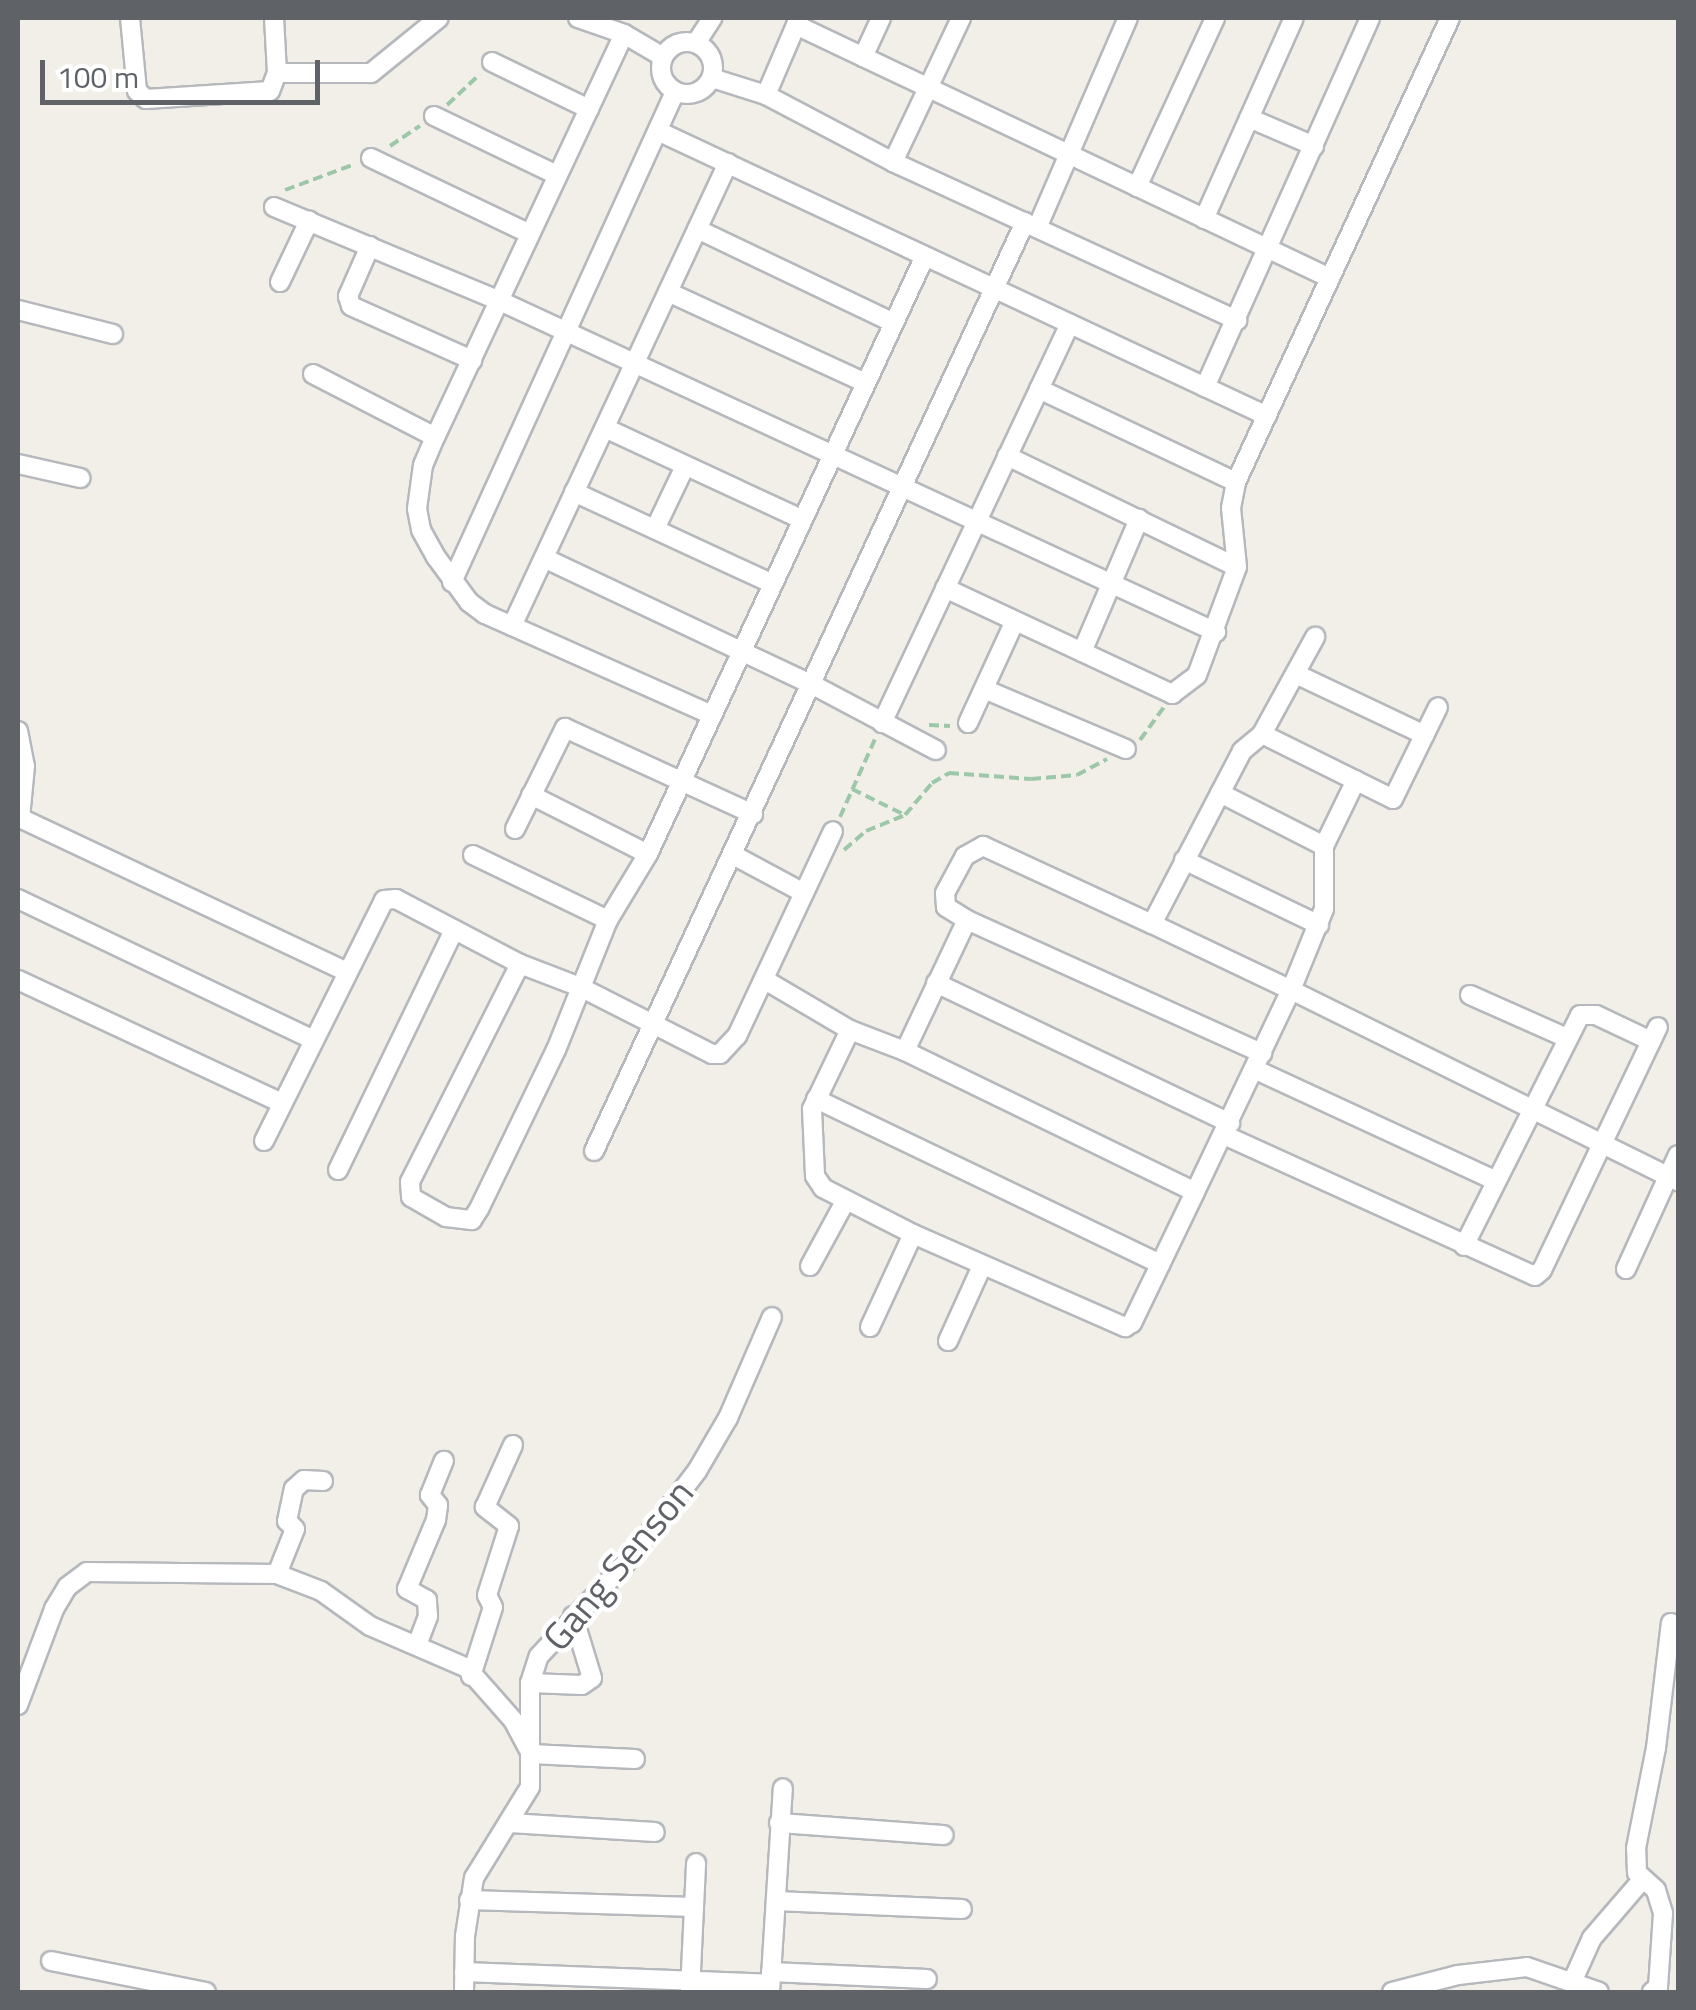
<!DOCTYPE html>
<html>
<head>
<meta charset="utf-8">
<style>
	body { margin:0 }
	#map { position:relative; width:1696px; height:2010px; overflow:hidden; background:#f1efe8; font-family:"Titillium Web",sans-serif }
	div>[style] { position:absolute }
	.path>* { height:4px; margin-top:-2px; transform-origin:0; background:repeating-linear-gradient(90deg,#9cc7a9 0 10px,transparent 0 15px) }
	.roads { filter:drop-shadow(2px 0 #b5b8bc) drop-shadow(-2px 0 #b5b8bc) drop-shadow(0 2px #b5b8bc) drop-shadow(0 -2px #b5b8bc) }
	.street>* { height:18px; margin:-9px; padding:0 9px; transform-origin:9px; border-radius:9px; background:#fff }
	.street>.ring { margin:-9px; padding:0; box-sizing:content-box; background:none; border:18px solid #fff; border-radius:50% }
	span { translate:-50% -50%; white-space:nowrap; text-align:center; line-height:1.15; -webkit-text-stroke:9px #fff; paint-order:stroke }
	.street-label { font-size:38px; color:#5f6368 }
	.frame { position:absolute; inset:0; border:20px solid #5f6368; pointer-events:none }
	.scale { position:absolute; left:40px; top:60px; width:280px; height:45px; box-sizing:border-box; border:5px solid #5f6368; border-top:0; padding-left:12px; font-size:30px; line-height:35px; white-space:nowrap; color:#5f6368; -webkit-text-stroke:8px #fff; paint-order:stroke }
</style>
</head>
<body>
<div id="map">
	<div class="path">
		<i style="left:447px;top:105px;width:45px;rotate:-43.2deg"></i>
		<i style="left:390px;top:146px;width:36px;rotate:-34deg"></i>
		<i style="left:285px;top:190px;width:75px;rotate:-20.4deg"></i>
		<i style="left:929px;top:725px;width:21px;rotate:3deg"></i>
		<i style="left:1140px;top:740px;width:41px;rotate:-54deg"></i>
		<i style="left:852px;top:789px;width:59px;rotate:26.1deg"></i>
		<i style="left:840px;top:817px;width:85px;rotate:-65.8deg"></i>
		<i style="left:844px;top:850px;width:29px;rotate:-41deg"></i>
		<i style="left:866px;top:831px;width:42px;rotate:-22.3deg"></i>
		<i style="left:905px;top:815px;width:42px;rotate:-49.8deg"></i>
		<i style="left:932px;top:783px;width:20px;rotate:-30deg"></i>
		<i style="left:949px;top:773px;width:82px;rotate:4.2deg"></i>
		<i style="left:1031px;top:779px;width:46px;rotate:-5deg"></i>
		<i style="left:1077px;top:775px;width:34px;rotate:-28deg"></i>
	</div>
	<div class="roads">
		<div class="street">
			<i style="left:130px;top:18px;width:73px;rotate:84.5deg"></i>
			<i style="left:137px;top:91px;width:12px;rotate:42deg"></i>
			<i style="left:146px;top:99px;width:124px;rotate:-3.7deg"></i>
			<i style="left:270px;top:91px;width:19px;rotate:-69deg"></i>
			<i style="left:277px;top:73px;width:55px;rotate:-93.1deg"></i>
			<i style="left:578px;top:18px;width:49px;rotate:19.2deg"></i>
			<i style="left:624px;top:34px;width:45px;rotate:30.5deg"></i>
			<i style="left:796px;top:25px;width:591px;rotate:25.35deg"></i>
			<i style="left:624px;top:34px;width:445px;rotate:115.1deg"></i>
			<i style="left:435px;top:437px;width:30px;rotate:113deg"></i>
			<i style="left:423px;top:465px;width:44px;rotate:97.8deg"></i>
			<i style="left:417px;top:509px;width:21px;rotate:79deg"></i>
			<i style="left:421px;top:530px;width:31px;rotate:61deg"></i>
			<i style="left:436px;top:557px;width:56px;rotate:53.7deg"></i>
			<i style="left:469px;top:602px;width:20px;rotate:37deg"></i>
			<i style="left:485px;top:614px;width:248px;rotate:24deg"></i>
			<i class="ring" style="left:661px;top:42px;width:34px;height:34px"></i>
			<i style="left:696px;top:43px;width:30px;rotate:-57deg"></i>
			<i style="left:863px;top:57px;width:43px;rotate:-65.2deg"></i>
			<i style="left:492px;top:62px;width:108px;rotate:25.9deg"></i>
			<i style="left:277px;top:73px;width:94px"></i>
			<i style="left:371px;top:73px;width:87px;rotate:-39deg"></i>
			<i style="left:712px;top:78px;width:57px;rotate:17.5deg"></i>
			<i style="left:766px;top:95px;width:144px;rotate:27.8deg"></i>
			<i style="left:893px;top:162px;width:379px;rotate:24.7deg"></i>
			<i style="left:766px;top:95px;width:84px;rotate:-66.8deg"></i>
			<i style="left:434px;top:116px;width:136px;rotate:25.6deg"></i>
			<i style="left:1249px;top:118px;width:71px;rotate:23.3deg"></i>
			<i style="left:660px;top:132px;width:670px;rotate:25.07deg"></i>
			<i style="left:371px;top:158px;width:176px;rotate:25.5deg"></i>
			<i style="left:893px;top:162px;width:159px;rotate:-64.7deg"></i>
			<i style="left:1137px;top:187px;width:186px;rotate:-65.2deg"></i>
			<i style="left:274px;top:207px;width:245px;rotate:22.6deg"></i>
			<i style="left:500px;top:301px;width:789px;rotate:24.81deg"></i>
			<i style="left:1204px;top:219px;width:220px;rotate:-65.9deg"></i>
			<i style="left:1037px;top:228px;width:229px;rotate:-66.6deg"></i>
			<i style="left:697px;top:229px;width:218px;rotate:25.5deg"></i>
			<i style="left:370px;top:246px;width:55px;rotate:113.7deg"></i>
			<i style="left:348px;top:296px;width:10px;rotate:73deg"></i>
			<i style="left:351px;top:306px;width:133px;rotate:24.1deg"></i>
			<i style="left:280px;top:282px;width:68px;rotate:-64.6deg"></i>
			<i style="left:668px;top:292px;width:218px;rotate:24.7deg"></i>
			<i style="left:18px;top:310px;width:98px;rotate:14.2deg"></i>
			<i style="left:313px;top:374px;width:137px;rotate:27.3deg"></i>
			<i style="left:1205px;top:387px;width:404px;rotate:-65.9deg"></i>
			<i style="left:1039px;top:389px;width:218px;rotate:25.3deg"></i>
			<i style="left:605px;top:428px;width:218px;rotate:24.9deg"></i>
			<i style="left:1007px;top:456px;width:255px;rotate:25.8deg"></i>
			<i style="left:18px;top:464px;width:64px;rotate:12.7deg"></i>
			<i style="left:574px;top:492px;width:219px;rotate:24.8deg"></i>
			<i style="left:655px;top:529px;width:70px;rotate:-64.5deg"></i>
			<i style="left:544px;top:558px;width:297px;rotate:25.3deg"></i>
			<i style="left:813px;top:685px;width:139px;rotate:27.9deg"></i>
			<i style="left:452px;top:582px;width:538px;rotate:-65.53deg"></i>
			<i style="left:945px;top:588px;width:251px;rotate:25deg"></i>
			<i style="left:1172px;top:694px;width:31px;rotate:-37deg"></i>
			<i style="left:1197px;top:675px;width:115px;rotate:-69.7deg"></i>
			<i style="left:1237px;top:567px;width:59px;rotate:-95.8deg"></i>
			<i style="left:1231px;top:508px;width:26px;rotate:-79deg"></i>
			<i style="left:1236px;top:482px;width:511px;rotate:-65.24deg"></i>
			<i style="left:512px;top:626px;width:511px;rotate:-64.99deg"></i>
			<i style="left:1082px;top:652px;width:145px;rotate:-66.8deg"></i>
			<i style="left:1298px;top:675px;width:140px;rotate:25.3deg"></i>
			<i style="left:984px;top:689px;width:154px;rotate:22.9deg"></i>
			<i style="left:882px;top:723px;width:441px;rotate:-64.8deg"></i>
			<i style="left:968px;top:723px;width:112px;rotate:-65.3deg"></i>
			<i style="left:18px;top:731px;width:36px;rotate:79deg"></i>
			<i style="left:25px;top:766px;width:52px;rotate:95.5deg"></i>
			<i style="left:20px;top:818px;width:359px;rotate:25.2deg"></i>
			<i style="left:1262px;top:734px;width:146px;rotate:26.4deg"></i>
			<i style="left:1393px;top:799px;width:102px;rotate:-63.9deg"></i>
			<i style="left:1220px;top:793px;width:117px;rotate:27deg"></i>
			<i style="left:1324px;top:846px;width:63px;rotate:90deg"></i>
			<i style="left:1324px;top:909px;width:87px;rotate:112.2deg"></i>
			<i style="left:1291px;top:990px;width:432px;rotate:26.3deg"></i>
			<i style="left:531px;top:795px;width:131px;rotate:26.8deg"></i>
			<i style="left:515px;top:829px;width:113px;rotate:-63.7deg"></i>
			<i style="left:565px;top:728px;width:207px;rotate:24.6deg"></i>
			<i style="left:1324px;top:846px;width:73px;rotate:-64.1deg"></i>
			<i style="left:473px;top:855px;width:150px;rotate:25.7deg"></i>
			<i style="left:735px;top:856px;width:78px;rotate:28.2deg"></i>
			<i style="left:1184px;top:860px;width:150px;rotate:25.7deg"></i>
			<i style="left:18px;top:899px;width:325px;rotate:25.5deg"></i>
			<i style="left:967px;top:920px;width:25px;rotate:-148deg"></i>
			<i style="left:946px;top:907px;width:14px;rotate:-94deg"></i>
			<i style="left:945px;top:893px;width:42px;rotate:-61.6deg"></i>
			<i style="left:965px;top:856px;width:21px;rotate:-29deg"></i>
			<i style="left:983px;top:846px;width:186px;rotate:24.8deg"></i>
			<i style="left:520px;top:964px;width:244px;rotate:116.8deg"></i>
			<i style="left:410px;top:1182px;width:15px;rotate:86deg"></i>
			<i style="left:411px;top:1197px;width:40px;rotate:29.7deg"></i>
			<i style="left:446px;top:1217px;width:26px;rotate:7deg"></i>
			<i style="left:472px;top:1220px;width:13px;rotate:-58deg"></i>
			<i style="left:479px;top:1209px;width:177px;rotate:-64.2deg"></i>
			<i style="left:556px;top:1050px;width:140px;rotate:-68.2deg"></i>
			<i style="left:608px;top:920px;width:77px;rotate:-58.8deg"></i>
			<i style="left:648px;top:854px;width:659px;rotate:-65.15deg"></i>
			<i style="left:18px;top:980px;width:291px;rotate:25deg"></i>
			<i style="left:765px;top:980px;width:99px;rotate:30.5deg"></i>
			<i style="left:850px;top:1030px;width:59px;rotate:20.9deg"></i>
			<i style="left:905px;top:1051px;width:322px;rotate:25.9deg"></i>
			<i style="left:1195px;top:1192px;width:224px;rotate:-64.6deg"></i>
			<i style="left:1291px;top:990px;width:154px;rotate:-154.6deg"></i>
			<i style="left:1152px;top:924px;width:195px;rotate:-62.5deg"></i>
			<i style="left:1242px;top:751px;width:26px;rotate:-40deg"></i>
			<i style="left:1262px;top:734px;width:111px;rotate:-61.3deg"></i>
			<i style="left:936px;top:983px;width:326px;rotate:25.5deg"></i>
			<i style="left:1470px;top:995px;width:106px;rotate:23.9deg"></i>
			<i style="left:850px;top:1030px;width:88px;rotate:115.7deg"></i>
			<i style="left:812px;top:1109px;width:67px;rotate:87.4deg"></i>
			<i style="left:815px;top:1176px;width:14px;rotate:56deg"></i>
			<i style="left:823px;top:1188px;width:101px;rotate:27.1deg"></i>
			<i style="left:913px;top:1234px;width:232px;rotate:23.7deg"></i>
			<i style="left:1125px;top:1327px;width:8px;rotate:-30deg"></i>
			<i style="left:1132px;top:1323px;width:145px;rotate:-64.3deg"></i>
			<i style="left:905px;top:1051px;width:145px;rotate:-64.7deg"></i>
			<i style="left:967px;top:920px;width:324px;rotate:24.3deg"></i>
			<i style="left:1254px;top:1069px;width:267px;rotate:24.8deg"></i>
			<i style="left:816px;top:1099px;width:382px;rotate:25.6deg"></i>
			<i style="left:1224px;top:1135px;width:341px;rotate:24.4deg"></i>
			<i style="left:1535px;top:1276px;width:9px;rotate:-41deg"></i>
			<i style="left:1542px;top:1270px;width:269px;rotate:-64.5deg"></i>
			<i style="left:264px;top:1141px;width:269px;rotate:-63.5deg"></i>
			<i style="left:384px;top:900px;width:12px;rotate:-5deg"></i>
			<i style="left:396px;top:899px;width:140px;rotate:27.7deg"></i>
			<i style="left:520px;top:964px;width:64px;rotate:21deg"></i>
			<i style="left:580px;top:987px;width:148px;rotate:26.9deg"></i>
			<i style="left:712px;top:1054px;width:8px"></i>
			<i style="left:720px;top:1054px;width:25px;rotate:-47deg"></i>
			<i style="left:737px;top:1036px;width:226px;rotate:-64.9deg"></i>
			<i style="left:594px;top:1151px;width:1024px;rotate:-65.11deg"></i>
			<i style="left:338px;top:1170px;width:267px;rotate:-64.2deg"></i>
			<i style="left:1464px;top:1246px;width:258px;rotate:-63.3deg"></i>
			<i style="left:1580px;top:1015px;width:16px"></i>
			<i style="left:1596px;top:1015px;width:61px;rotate:25.3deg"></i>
			<i style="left:810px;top:1266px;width:75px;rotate:-61.4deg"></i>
			<i style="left:1626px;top:1269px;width:125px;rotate:-65.5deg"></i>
			<i style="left:870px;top:1327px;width:102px;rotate:-65.2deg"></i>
			<i style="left:948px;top:1341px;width:82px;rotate:-65.6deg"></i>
			<i style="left:277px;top:1574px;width:48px;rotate:-68.2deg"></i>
			<i style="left:295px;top:1529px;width:11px;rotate:-135deg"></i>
			<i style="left:287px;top:1521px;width:33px;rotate:-78deg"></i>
			<i style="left:294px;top:1489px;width:13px;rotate:-42deg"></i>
			<i style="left:304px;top:1480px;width:19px;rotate:3deg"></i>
			<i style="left:417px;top:1645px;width:31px;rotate:-69deg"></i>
			<i style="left:428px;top:1616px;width:16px;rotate:-94deg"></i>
			<i style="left:427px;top:1600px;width:23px;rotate:-151deg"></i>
			<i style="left:407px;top:1589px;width:75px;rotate:-67.2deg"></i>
			<i style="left:436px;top:1520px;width:15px;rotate:-82deg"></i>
			<i style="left:438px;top:1505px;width:13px;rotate:-129deg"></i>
			<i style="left:430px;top:1495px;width:37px;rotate:-68deg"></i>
			<i style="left:471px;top:1676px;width:72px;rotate:-72.3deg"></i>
			<i style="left:493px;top:1607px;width:13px;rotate:-117deg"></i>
			<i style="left:487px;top:1595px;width:72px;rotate:-72.3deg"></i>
			<i style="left:509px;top:1526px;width:31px;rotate:-142deg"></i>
			<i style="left:485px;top:1507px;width:68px;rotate:-65.7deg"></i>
			<i style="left:530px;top:1683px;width:52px;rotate:2.2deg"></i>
			<i style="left:582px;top:1685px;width:12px;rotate:-35deg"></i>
			<i style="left:592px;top:1678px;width:65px;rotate:-107deg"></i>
			<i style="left:18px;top:1705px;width:103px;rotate:-69.4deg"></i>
			<i style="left:54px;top:1609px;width:26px;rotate:-59deg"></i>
			<i style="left:67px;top:1587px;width:25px;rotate:-37deg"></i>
			<i style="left:87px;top:1572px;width:190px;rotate:0.6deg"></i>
			<i style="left:277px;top:1574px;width:47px;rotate:21.1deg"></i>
			<i style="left:321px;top:1591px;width:60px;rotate:35.5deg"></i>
			<i style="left:370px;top:1626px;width:106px;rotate:23.4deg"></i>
			<i style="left:467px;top:1668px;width:69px;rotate:48.5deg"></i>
			<i style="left:513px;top:1720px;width:38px;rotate:62deg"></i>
			<i style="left:531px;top:1754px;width:104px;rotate:2.8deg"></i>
			<i style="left:510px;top:1823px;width:145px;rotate:3.6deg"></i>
			<i style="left:779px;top:1823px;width:165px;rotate:4.2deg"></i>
			<i style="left:469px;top:1900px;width:225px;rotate:1.8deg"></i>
			<i style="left:776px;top:1901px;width:186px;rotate:2.5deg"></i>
			<i style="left:51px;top:1961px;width:158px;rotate:11.3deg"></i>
			<i style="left:464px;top:1972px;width:306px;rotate:2.2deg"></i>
			<i style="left:771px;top:1972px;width:156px;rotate:2.6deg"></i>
			<i style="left:1573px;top:1980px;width:46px;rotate:-65.7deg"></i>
			<i style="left:1592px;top:1938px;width:77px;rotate:-49.2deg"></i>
			<i style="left:464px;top:1992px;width:56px;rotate:-89deg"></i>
			<i style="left:465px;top:1936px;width:59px;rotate:-81.2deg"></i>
			<i style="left:474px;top:1878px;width:107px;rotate:-58.4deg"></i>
			<i style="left:530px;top:1787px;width:104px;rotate:-90deg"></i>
			<i style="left:530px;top:1683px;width:28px;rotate:-72deg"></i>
			<i style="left:539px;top:1656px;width:137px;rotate:-47.1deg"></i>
			<i style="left:632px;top:1556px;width:107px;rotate:-52.6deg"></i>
			<i style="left:697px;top:1471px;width:61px;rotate:-59.7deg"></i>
			<i style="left:728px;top:1418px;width:110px;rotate:-66.5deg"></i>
			<i style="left:690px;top:1992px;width:129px;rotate:-87.3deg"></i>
			<i style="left:770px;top:1992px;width:204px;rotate:-86.4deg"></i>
			<i style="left:1392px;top:1992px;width:68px;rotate:-14.4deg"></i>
			<i style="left:1458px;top:1975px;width:69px;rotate:-6.6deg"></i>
			<i style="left:1527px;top:1967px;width:76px;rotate:19.1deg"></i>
			<i style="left:1652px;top:1992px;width:8px;rotate:-40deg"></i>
			<i style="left:1658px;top:1987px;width:74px;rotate:-86.1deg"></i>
			<i style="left:1663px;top:1913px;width:24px;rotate:-107deg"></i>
			<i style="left:1656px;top:1890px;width:25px;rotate:-138deg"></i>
			<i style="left:1637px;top:1873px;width:25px;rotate:-92deg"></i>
			<i style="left:1636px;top:1848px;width:102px;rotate:-78.7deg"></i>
			<i style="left:1656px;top:1748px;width:126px;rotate:-83.2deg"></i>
		</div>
	</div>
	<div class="street-label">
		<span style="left:618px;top:1565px;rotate:-50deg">Gang Senson</span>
	</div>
	<div class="frame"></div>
	<div class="scale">100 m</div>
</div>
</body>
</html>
